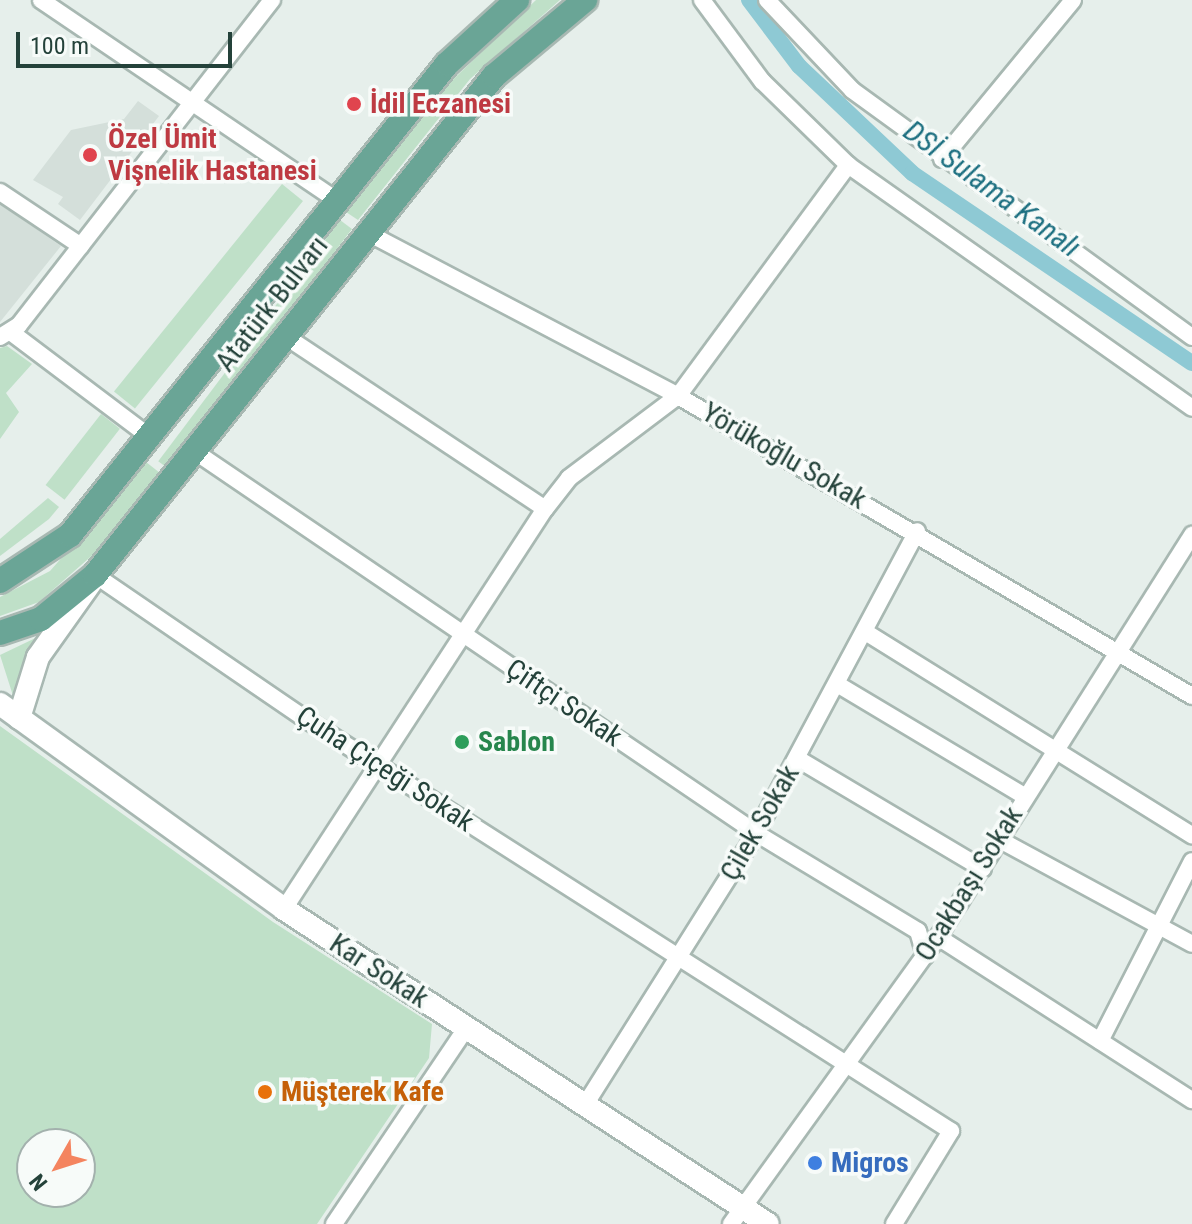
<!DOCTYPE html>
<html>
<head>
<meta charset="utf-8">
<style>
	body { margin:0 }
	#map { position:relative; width:1192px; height:1224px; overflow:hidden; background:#e6efeb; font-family:"Roboto Condensed",sans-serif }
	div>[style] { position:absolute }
	.built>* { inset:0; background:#d4dfda }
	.green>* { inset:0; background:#bfe0c8; transform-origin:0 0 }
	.canal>* { height:16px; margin:-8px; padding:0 8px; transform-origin:8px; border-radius:8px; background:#8ec9d4 }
	.roads { filter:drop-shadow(2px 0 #a8b8b2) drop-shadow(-2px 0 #a8b8b2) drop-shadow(0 2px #a8b8b2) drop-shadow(0 -2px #a8b8b2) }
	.street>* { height:16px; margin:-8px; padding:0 8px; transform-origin:8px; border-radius:8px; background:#fff }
	.secondary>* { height:22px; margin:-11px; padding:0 11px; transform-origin:11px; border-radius:11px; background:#fff }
	.primary>* { height:24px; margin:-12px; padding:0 12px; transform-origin:12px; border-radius:12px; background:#6aa596 }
	.dots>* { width:22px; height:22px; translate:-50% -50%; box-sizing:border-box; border:4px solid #f7fbf9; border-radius:50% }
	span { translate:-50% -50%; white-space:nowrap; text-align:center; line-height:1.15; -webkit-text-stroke:7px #f7fbf9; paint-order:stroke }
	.health-label { font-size:28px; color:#be3a42; font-weight:700 }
	.left { translate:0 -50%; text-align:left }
	.street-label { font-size:28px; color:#24423a }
	.leisure-label { font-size:28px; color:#27864d; font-weight:700 }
	.food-label { font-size:28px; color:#c56008; font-weight:700 }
	.shop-label { font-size:28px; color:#366cbe; font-weight:700 }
	.water-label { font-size:30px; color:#1c6f80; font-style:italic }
	.north { position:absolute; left:16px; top:1128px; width:80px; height:80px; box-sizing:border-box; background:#f7fbf9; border:2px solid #a3b1ad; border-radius:50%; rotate:231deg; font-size:22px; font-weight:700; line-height:32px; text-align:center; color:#24423a }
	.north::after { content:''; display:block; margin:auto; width:28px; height:36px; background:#f4845f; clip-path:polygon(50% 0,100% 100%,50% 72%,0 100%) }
	.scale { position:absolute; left:16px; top:32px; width:216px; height:36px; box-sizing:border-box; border:4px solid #24423a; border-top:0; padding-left:10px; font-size:24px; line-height:28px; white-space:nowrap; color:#24423a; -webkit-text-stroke:6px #f7fbf9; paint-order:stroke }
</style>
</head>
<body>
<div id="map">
	<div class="built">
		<i style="clip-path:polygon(138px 101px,159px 116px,80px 220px,58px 204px,63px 197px,33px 180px,71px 130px,124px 119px)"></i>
		<i style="clip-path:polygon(0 204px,61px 246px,0 322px)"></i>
	</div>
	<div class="green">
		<i style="clip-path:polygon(536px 0,560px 0,470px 79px,358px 220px,346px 212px,439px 93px)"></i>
		<i style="left:282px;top:184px;width:27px;height:267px;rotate:39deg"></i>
		<i style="left:340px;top:220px;width:15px;height:302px;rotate:37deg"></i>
		<i style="clip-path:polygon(7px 346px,32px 364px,6px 393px,19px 412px,0 439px,0 348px)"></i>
		<i style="left:101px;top:414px;width:24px;height:90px;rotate:38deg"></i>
		<i style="clip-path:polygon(146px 462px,160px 473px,96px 552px,39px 602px,0 616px,0 597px,50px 571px)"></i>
		<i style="clip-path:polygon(48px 498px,59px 507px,49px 519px,0 556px,0 539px)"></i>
		<i style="clip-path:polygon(46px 633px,22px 668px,15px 702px,0 655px)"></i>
		<i style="clip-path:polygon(evenodd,0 726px,273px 922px,432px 1024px,429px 1058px,317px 1224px,0 1224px,0 726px,32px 1144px,80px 1144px,80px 1192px,32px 1192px,32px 1144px)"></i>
	</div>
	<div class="canal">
		<i style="left:749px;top:0;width:83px;rotate:52.9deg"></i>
		<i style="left:799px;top:66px;width:156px;rotate:43.4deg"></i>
		<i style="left:912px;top:173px;width:338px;rotate:34.2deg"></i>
	</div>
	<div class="roads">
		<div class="street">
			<i style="left:41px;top:0;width:359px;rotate:34.1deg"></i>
			<i style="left:702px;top:0;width:101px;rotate:53.5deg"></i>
			<i style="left:762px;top:81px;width:120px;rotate:44.3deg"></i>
			<i style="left:848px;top:165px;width:421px;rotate:35.2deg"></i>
			<i style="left:767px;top:0;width:124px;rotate:46.6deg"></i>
			<i style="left:852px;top:90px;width:420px;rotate:36deg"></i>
			<i style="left:942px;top:159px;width:206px;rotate:-50.5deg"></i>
			<i style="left:0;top:192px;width:97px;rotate:33.7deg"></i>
			<i style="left:368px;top:233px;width:350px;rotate:27.7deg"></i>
			<i style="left:678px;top:396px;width:595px;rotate:30.27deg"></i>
			<i style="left:12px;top:333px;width:173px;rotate:37deg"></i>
			<i style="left:285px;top:336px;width:312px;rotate:33.6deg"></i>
			<i style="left:0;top:337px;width:22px;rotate:-32deg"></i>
			<i style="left:19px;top:325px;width:412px;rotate:-52.1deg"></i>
			<i style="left:194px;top:451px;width:680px;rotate:34.2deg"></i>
			<i style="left:756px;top:833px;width:189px;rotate:31.2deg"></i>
			<i style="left:918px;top:931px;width:26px;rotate:74deg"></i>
			<i style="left:95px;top:575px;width:257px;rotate:34.4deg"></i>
			<i style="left:307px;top:720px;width:764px;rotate:32.55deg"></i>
			<i style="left:951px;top:1131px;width:109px;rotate:121.5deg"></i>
			<i style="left:867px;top:633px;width:383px;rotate:31.9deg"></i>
			<i style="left:837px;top:684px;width:218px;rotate:30.9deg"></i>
			<i style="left:798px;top:759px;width:215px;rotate:30.7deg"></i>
			<i style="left:1000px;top:840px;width:218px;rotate:28.4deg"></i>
			<i style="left:284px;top:909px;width:478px;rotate:-56.9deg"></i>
			<i style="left:545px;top:509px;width:39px;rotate:-52deg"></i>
			<i style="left:569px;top:478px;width:136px;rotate:-37deg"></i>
			<i style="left:678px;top:396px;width:287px;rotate:-53.6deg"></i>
			<i style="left:938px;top:937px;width:302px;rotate:32.7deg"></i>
			<i style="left:1100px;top:1041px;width:202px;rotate:-62.9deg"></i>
			<i style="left:585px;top:1105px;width:321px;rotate:-57.8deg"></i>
			<i style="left:756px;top:833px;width:342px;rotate:-61.9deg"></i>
			<i style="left:334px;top:1224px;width:236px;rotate:-56deg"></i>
			<i style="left:731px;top:1224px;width:354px;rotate:-54.2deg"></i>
			<i style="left:938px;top:937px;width:476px;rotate:-57.7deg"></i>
		</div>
		<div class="secondary">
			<i style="left:0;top:704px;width:350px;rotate:35.8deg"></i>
			<i style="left:284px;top:909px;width:577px;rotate:33.06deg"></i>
			<i style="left:19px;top:718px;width:64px;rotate:-72.7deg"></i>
			<i style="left:38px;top:657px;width:93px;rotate:-54.6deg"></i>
		</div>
		<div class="primary">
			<i style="left:0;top:581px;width:84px;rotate:-33.3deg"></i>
			<i style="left:70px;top:535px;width:603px;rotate:-51.33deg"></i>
			<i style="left:447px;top:64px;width:95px;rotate:-42.4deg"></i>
			<i style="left:0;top:633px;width:43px;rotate:-18.9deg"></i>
			<i style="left:41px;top:619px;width:70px;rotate:-39.2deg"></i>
			<i style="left:95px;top:575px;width:639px;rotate:-51.35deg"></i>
			<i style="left:494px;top:76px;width:119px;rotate:-39.9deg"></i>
		</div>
	</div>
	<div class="dots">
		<i style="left:354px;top:104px;background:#e0444e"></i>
		<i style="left:90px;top:155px;background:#e0444e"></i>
		<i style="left:462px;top:742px;background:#2e9e5b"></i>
		<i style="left:265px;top:1092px;background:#e8710a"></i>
		<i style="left:815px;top:1163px;background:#3f7fe0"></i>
	</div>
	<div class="health-label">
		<span class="left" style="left:370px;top:104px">İdil Eczanesi</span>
		<span class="left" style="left:108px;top:155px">Özel Ümit<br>Vişnelik Hastanesi</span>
	</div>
	<div class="street-label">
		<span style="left:272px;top:304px;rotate:-52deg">Atatürk Bulvarı</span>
		<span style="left:784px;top:456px;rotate:30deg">Yörükoğlu Sokak</span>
		<span style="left:564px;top:703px;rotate:34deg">Çiftçi Sokak</span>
		<span style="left:385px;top:769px;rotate:33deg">Çuha Çiçeği Sokak</span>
		<span style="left:760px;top:823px;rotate:-60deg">Çilek Sokak</span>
		<span style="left:969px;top:884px;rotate:-58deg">Ocakbaşı Sokak</span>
		<span style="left:379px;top:971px;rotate:33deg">Kar Sokak</span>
	</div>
	<div class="leisure-label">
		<span class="left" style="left:478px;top:742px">Sablon</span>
	</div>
	<div class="food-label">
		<span class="left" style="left:281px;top:1092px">Müşterek Kafe</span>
	</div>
	<div class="shop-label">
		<span class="left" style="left:831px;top:1163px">Migros</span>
	</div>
	<div class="water-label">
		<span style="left:992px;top:189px;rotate:36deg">DSİ Sulama Kanalı</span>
	</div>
	<div class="north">N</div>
	<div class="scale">100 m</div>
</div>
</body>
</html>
